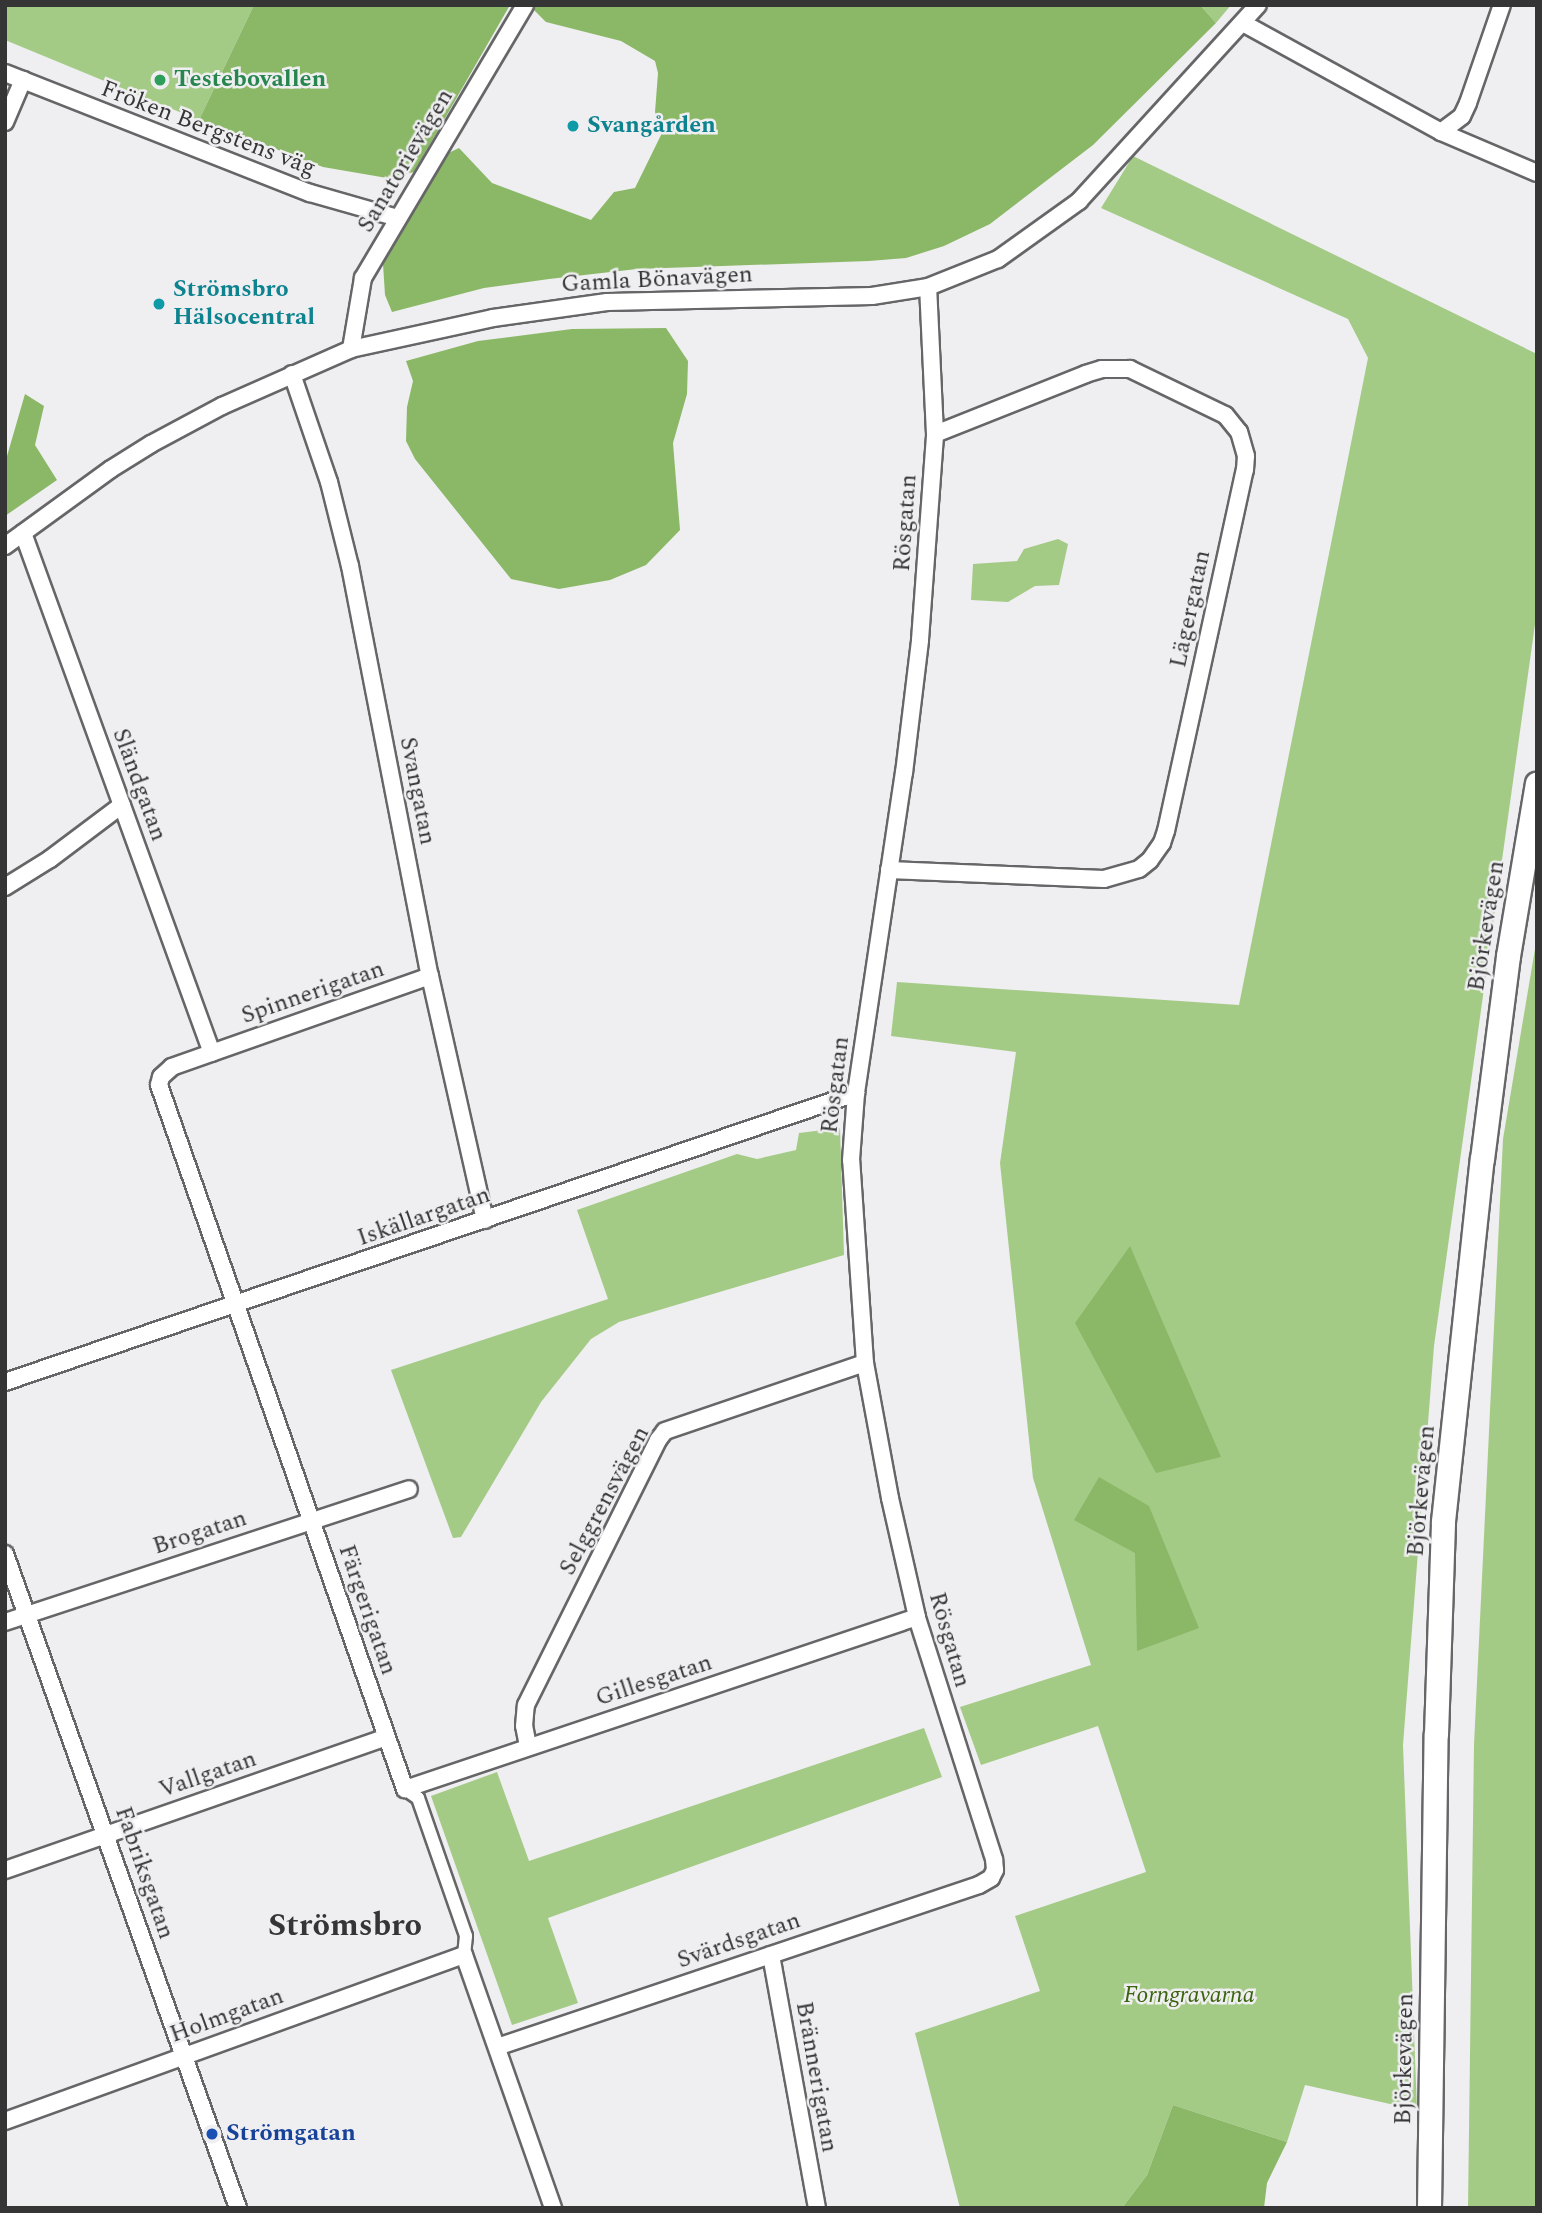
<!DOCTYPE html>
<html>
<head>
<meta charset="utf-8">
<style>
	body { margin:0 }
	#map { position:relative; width:1542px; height:2213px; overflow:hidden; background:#efeef1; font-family:Spectral,serif }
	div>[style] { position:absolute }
	.green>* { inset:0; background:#a4cb86 }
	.forest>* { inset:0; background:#8bb867 }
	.roads { filter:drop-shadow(2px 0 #666668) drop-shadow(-2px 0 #666668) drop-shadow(0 2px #666668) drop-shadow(0 -2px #666668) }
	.pedestrian>* { height:12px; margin:-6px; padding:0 6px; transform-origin:6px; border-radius:6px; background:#fff }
	.minor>* { height:16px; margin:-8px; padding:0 8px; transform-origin:8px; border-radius:8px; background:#fff }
	.secondary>* { height:23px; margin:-11.5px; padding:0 11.5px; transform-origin:11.5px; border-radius:11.5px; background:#fff }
	.dots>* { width:19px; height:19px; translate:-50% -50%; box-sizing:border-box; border:4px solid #efeef1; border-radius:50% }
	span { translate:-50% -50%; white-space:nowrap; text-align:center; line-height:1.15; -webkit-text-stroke:5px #efeef1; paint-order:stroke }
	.leisure-label { font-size:24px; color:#27864d; font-weight:700 }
	.left { translate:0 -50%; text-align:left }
	.culture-label { font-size:24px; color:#0d838f; font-weight:700 }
	.street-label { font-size:24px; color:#353536 }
	.park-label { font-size:24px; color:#3b640d; font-style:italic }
	.transit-label { font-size:24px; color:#164399; font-weight:700 }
	.district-label { font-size:32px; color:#353536; font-weight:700 }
	.frame { position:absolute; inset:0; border:7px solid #353536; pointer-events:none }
</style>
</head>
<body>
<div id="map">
	<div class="green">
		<i style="clip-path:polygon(5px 5px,254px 5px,199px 120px,5px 40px)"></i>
		<i style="clip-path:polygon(1200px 5px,1231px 5px,1216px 23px)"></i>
		<i style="clip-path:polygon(1133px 156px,1537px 354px,1537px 610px,1434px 1346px,1403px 1745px,1417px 2110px,1305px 2085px,1287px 2142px,1173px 2105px,1147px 2175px,1122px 2208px,960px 2208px,915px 2033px,1040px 1991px,1015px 1916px,1146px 1872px,1098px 1726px,981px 1765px,960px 1707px,1091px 1665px,1033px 1478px,1000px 1163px,1016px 1052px,891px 1036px,897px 982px,1239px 1005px,1368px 358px,1348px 319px,1101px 208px)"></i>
		<i style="clip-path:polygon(1058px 539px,1068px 544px,1059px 585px,1035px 586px,1008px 602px,971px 600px,973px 564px,1017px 561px,1024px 549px)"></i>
		<i style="clip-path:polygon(1537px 937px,1537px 2208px,1468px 2208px,1474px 1745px,1503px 1139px)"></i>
		<i style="clip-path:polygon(840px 1128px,844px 1255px,619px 1322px,591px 1339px,541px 1402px,461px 1537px,453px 1538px,391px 1370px,608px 1299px,577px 1210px,737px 1154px,757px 1159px,796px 1150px,799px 1133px)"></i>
		<i style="clip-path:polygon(924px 1728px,942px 1777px,548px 1918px,578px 2003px,512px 2025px,431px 1796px,497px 1772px,529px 1861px)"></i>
	</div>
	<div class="forest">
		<i style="clip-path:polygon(254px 5px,510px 5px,414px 172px,387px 178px,323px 167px,199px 120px)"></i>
		<i style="clip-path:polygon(533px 5px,1200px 5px,1216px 23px,1093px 145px,990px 224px,944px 246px,906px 258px,869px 261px,637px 269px,549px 279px,484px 288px,392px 312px,385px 295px,383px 264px,442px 156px,459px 148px,492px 183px,591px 220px,614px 192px,635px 188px,662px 133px,655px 112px,658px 73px,655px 61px,621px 41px,546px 22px,533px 9px)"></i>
		<i style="clip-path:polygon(666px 328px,688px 361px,687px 394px,673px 443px,680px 530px,646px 565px,610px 580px,559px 589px,511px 579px,415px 459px,406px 441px,407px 407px,413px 381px,406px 361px,478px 341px,572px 329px)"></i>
		<i style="clip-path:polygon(25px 394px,44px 406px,35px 445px,57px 480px,5px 516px,5px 463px)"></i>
		<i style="clip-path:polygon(1130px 1246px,1221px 1457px,1156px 1473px,1075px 1323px)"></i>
		<i style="clip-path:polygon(1099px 1477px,1149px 1506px,1199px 1628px,1137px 1651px,1135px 1553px,1074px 1520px)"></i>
		<i style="clip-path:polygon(1173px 2105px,1287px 2142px,1267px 2183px,1264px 2208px,1122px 2208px,1147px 2175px)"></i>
	</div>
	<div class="roads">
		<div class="pedestrian">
			<i style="left:405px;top:1789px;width:16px;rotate:35deg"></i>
			<i style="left:418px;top:1798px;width:146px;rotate:70.8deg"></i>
			<i style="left:466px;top:1936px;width:19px;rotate:96deg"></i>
		</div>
		<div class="minor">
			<i style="left:1243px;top:23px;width:226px;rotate:28.8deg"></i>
			<i style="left:1441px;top:132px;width:104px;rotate:23.1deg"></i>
			<i style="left:5px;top:73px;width:328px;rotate:21.5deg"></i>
			<i style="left:310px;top:193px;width:91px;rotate:15.9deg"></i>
			<i style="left:5px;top:122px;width:46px;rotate:-66.8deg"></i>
			<i style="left:1441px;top:132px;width:26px;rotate:-37deg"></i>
			<i style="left:1462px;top:116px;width:14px;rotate:-65deg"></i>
			<i style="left:1468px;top:103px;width:104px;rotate:-70.9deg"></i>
			<i style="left:351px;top:349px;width:72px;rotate:-80.4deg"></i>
			<i style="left:363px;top:278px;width:317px;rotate:-59.3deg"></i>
			<i style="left:292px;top:374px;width:114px;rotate:71.1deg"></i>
			<i style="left:329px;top:482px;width:87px;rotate:76deg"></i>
			<i style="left:350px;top:566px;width:418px;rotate:79deg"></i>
			<i style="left:430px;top:976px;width:250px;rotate:77.3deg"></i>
			<i style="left:23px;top:533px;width:553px;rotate:70.03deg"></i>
			<i style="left:5px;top:546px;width:131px;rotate:-36deg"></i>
			<i style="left:111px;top:469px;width:47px;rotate:-32deg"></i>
			<i style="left:151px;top:444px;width:81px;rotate:-28.2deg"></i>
			<i style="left:222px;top:406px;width:141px;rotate:-23.8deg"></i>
			<i style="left:351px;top:349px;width:145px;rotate:-12.3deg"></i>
			<i style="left:493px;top:318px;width:115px;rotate:-8deg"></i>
			<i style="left:607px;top:302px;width:265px;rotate:-1.3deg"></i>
			<i style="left:872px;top:296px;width:57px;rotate:-9.1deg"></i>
			<i style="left:928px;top:287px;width:75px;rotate:-21.8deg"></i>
			<i style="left:998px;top:259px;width:100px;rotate:-35.6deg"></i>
			<i style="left:1079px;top:201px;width:265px;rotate:-47.6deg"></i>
			<i style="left:889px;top:870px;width:215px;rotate:2.4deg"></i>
			<i style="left:1104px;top:879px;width:36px;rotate:-16deg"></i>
			<i style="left:1139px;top:869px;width:14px;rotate:-39deg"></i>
			<i style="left:1150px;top:860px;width:21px;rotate:-55deg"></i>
			<i style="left:1162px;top:843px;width:13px;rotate:-72deg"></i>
			<i style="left:1166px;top:831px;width:370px;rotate:-77.7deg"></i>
			<i style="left:1245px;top:470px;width:14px;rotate:-86deg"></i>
			<i style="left:1246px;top:456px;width:25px;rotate:-106deg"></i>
			<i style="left:1239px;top:432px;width:22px;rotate:-129deg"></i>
			<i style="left:1225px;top:415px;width:106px;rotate:-154.2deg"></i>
			<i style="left:1130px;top:369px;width:28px;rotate:180deg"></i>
			<i style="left:1102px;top:369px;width:17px;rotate:163deg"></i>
			<i style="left:1086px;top:374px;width:162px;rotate:158.3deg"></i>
			<i style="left:5px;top:887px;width:53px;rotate:-31.9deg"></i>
			<i style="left:50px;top:859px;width:90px;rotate:-36.9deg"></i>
			<i style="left:430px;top:976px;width:274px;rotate:160.6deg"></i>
			<i style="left:172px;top:1067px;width:15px;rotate:138deg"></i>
			<i style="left:161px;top:1077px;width:8px;rotate:104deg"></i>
			<i style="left:159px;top:1085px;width:746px;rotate:70.74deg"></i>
			<i style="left:405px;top:1789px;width:540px;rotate:-18.57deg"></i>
			<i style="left:5px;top:1382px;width:899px;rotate:-18.76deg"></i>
			<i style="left:5px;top:1554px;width:694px;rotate:70.39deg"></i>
			<i style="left:5px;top:1622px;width:425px;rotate:-18.2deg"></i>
			<i style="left:528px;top:1746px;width:20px;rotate:-101deg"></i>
			<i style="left:524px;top:1726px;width:21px;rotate:-85deg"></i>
			<i style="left:526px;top:1705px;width:296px;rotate:-63.5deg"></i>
			<i style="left:658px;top:1440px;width:11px;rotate:-52deg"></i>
			<i style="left:665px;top:1431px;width:211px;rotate:-18.8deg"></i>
			<i style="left:5px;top:1870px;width:404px;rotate:-19.2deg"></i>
			<i style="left:771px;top:1955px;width:257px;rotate:79.7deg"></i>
			<i style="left:497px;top:2047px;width:508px;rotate:-18.58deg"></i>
			<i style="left:979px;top:1885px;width:14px;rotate:-30deg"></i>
			<i style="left:991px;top:1878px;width:9px;rotate:-63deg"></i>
			<i style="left:995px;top:1870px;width:11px;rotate:-95deg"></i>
			<i style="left:994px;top:1859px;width:254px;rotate:-107.7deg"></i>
			<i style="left:917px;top:1617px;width:122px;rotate:-102.8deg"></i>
			<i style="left:890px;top:1498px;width:137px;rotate:-100.5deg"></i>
			<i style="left:865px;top:1363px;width:203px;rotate:-93.9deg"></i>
			<i style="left:851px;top:1160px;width:67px;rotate:-85.7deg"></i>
			<i style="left:856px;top:1093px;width:324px;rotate:-81.5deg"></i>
			<i style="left:904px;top:773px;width:134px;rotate:-83.1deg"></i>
			<i style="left:920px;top:640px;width:207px;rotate:-85.8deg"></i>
			<i style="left:935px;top:434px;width:147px;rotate:-92.7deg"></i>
			<i style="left:5px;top:2121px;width:488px;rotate:-19.9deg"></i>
			<i style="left:464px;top:1955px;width:268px;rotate:70.6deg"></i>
		</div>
		<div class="secondary">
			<i style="left:1429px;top:2208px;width:474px;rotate:-89.2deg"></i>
			<i style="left:1436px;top:1734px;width:213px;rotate:-88.1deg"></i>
			<i style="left:1443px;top:1521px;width:364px;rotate:-83.9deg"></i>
			<i style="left:1482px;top:1159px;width:205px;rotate:-82.7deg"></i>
			<i style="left:1508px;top:956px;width:175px;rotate:-80.5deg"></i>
		</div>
	</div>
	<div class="dots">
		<i style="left:160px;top:80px;background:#2e9e5b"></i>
		<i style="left:573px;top:126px;background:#0f9aa8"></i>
		<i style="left:159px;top:304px;background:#0f9aa8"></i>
		<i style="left:212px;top:2134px;background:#1a4fb4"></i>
	</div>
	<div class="leisure-label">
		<span class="left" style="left:174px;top:80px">Testebovallen</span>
	</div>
	<div class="culture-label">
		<span class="left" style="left:587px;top:126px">Svangården</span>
		<span class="left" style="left:173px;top:304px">Strömsbro<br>Hälsocentral</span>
	</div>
	<div class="street-label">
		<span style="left:208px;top:129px;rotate:21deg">Fröken Bergstens väg</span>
		<span style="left:406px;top:161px;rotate:-59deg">Sanatorievägen</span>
		<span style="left:657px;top:280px;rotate:-3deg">Gamla Bönavägen</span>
		<span style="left:906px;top:523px;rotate:-86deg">Rösgatan</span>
		<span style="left:1191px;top:609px;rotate:-78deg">Lägergatan</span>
		<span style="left:139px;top:785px;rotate:70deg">Sländgatan</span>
		<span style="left:417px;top:791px;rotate:79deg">Svangatan</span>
		<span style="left:1487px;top:926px;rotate:-81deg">Björkevägen</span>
		<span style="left:313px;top:993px;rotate:-19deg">Spinnerigatan</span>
		<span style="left:836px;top:1085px;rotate:-83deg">Rösgatan</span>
		<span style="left:424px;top:1217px;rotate:-19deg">Iskällargatan</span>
		<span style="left:1422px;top:1491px;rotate:-85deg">Björkevägen</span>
		<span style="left:605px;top:1501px;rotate:-62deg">Selggrensvägen</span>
		<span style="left:200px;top:1533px;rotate:-18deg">Brogatan</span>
		<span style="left:367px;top:1610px;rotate:71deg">Färgerigatan</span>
		<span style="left:949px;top:1640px;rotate:74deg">Rösgatan</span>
		<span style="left:654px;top:1681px;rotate:-18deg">Gillesgatan</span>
		<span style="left:208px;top:1775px;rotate:-19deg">Vallgatan</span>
		<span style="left:144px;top:1873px;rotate:71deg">Fabriksgatan</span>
		<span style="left:739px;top:1941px;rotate:-19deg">Svärdsgatan</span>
		<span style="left:227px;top:2016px;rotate:-20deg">Holmgatan</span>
		<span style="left:1405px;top:2059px;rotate:-89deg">Björkevägen</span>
		<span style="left:816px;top:2077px;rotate:80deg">Brännerigatan</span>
	</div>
	<div class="park-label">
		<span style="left:1189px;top:1996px">Forngravarna</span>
	</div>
	<div class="transit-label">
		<span class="left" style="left:226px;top:2134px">Strömgatan</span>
	</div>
	<div class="district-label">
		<span style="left:345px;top:1926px">Strömsbro</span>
	</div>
	<div class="frame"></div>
</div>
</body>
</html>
